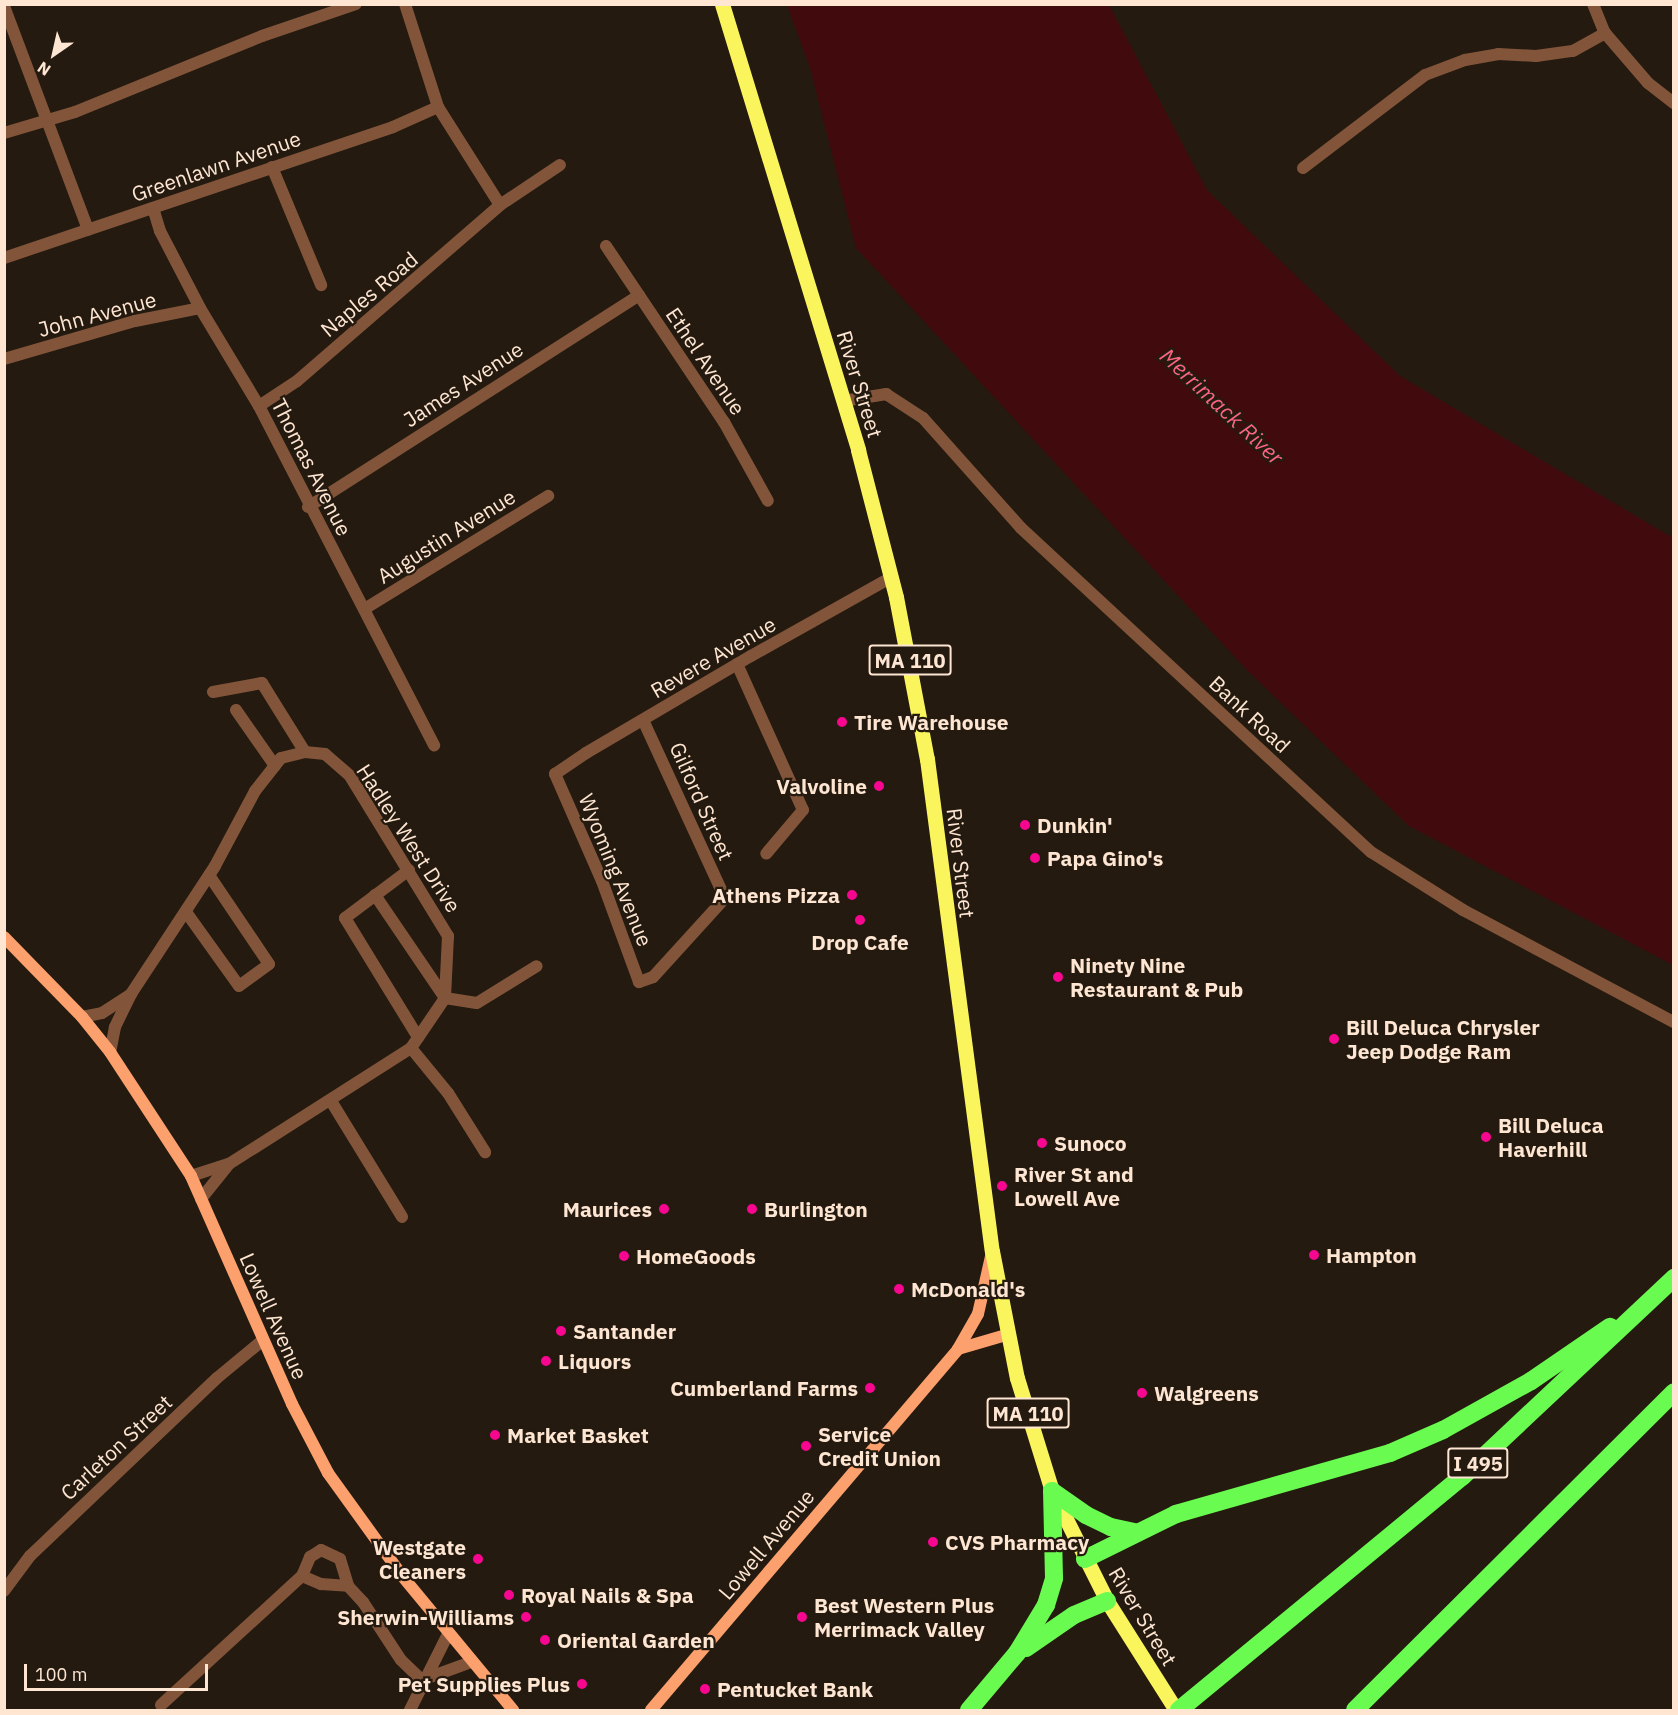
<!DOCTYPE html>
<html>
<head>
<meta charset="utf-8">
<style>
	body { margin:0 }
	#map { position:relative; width:1678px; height:1715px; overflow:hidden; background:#241a0f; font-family:"IBM Plex Sans",sans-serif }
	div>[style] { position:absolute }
	.water>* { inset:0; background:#410b0d }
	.street>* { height:12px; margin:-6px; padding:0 6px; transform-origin:6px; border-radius:6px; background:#82553b }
	.secondary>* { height:12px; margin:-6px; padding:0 6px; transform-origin:6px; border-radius:6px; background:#fca06d }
	.primary>* { height:15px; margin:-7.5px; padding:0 7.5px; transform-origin:7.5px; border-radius:7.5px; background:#fbf55d }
	.highway>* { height:18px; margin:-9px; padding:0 9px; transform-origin:9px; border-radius:9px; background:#6afb51 }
	.dots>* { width:16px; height:16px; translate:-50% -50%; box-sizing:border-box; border:3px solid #241a0f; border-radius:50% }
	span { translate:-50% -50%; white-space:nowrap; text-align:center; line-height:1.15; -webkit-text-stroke:4.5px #241a0f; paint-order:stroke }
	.shield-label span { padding:2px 4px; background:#241a0f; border:2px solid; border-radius:4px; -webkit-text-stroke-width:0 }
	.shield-label { font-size:20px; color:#fee6d3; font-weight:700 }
	.street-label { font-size:21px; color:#fee6d3 }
	.poi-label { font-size:21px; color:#fee6d3; font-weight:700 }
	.left { translate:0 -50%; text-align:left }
	.right { translate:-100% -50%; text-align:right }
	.water-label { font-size:22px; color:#fb6483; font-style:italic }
	.frame { position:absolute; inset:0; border:6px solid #fee6d3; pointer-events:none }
	.north { position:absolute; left:24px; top:24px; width:60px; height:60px; -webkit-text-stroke:4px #241a0f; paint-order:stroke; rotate:214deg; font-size:16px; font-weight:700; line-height:24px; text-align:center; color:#fee6d3 }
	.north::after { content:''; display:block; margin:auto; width:21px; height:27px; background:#fee6d3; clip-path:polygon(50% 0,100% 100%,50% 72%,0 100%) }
	.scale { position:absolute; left:24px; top:1664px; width:184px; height:27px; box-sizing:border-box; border:3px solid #fee6d3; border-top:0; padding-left:8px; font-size:18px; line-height:21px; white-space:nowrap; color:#fee6d3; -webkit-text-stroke:4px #241a0f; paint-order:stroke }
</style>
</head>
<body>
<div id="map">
	<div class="water">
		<i style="clip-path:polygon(787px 5px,1109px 5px,1207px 190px,1400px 376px,1673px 538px,1673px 965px,1409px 826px,1247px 670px,856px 248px,810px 68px)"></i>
	</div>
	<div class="street">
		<i style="left:405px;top:4px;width:108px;rotate:72.2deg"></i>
		<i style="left:438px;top:107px;width:116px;rotate:57.7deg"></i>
		<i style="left:1593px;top:4px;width:31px;rotate:68deg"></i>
		<i style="left:1605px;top:33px;width:66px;rotate:49.3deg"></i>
		<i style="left:1648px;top:83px;width:33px;rotate:38deg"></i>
		<i style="left:4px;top:6px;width:239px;rotate:69.4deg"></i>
		<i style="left:4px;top:133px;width:74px;rotate:-16.5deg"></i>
		<i style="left:75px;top:112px;width:202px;rotate:-22.1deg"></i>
		<i style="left:262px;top:36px;width:99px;rotate:-18.8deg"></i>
		<i style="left:272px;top:167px;width:128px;rotate:67.4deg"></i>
		<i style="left:1303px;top:168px;width:153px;rotate:-37.3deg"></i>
		<i style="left:1425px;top:75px;width:43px;rotate:-20.6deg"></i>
		<i style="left:1465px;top:60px;width:34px;rotate:-10deg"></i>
		<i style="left:1498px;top:54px;width:38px;rotate:3deg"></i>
		<i style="left:1536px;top:56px;width:37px;rotate:-8deg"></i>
		<i style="left:1573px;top:51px;width:37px;rotate:-29deg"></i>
		<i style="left:153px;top:208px;width:24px;rotate:73deg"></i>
		<i style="left:160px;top:231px;width:87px;rotate:62.5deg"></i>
		<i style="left:200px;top:308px;width:114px;rotate:59deg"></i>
		<i style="left:259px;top:406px;width:382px;rotate:62.7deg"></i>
		<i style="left:606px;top:246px;width:212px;rotate:56.2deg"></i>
		<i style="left:724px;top:422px;width:90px;rotate:60.9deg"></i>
		<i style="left:4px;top:258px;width:410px;rotate:-18.6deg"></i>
		<i style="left:393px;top:127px;width:49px;rotate:-24deg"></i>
		<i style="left:4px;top:359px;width:136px;rotate:-16.2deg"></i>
		<i style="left:135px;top:321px;width:66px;rotate:-11.3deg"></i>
		<i style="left:843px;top:401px;width:44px;rotate:-9.2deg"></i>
		<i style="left:886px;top:394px;width:44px;rotate:33deg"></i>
		<i style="left:923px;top:418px;width:147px;rotate:48.3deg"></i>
		<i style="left:1021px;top:528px;width:477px;rotate:42.8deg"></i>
		<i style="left:1371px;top:852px;width:109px;rotate:32.2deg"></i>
		<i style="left:1463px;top:910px;width:239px;rotate:28deg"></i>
		<i style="left:259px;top:406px;width:45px;rotate:-33.3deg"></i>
		<i style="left:297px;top:381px;width:269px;rotate:-40.9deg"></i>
		<i style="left:500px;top:205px;width:72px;rotate:-33.7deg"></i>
		<i style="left:308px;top:507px;width:393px;rotate:-32.6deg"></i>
		<i style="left:366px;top:608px;width:214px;rotate:-31.6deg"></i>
		<i style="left:737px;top:664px;width:160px;rotate:65.7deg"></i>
		<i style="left:803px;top:810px;width:57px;rotate:130.1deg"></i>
		<i style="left:213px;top:692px;width:50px;rotate:-10.4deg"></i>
		<i style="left:262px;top:683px;width:81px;rotate:58.1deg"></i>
		<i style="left:236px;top:710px;width:68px;rotate:55.1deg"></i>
		<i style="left:643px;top:720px;width:196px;rotate:65.3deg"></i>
		<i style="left:725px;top:898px;width:107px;rotate:132.3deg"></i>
		<i style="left:653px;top:977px;width:15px;rotate:160deg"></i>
		<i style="left:639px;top:982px;width:108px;rotate:-110.1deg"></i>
		<i style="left:602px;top:881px;width:117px;rotate:-113.7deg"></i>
		<i style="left:555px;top:774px;width:37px;rotate:-34deg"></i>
		<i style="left:586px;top:753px;width:191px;rotate:-30.5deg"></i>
		<i style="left:751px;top:656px;width:162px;rotate:-29.3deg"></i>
		<i style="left:409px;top:870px;width:80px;rotate:143.1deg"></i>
		<i style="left:345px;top:918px;width:140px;rotate:58.5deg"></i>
		<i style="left:375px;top:895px;width:125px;rotate:55.8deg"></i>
		<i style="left:445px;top:998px;width:32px;rotate:9deg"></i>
		<i style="left:477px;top:1003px;width:70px;rotate:-31.7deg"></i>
		<i style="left:186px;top:912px;width:91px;rotate:54.4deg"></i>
		<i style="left:239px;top:986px;width:37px;rotate:-36deg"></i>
		<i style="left:269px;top:964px;width:107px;rotate:-124deg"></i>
		<i style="left:131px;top:994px;width:153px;rotate:-56.7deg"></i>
		<i style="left:215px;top:866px;width:85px;rotate:-61.9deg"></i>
		<i style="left:255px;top:791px;width:42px;rotate:-51.8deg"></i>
		<i style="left:281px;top:758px;width:25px;rotate:-14deg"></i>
		<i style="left:305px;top:752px;width:20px;rotate:6deg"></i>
		<i style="left:325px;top:754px;width:33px;rotate:41deg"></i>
		<i style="left:350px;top:776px;width:188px;rotate:58.5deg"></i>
		<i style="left:448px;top:936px;width:62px;rotate:92.8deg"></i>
		<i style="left:445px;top:998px;width:60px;rotate:124.2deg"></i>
		<i style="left:411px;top:1048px;width:216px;rotate:147.5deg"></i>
		<i style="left:82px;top:1017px;width:20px;rotate:-11deg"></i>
		<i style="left:102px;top:1013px;width:35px;rotate:-33deg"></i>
		<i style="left:131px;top:994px;width:37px;rotate:116deg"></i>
		<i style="left:115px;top:1027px;width:25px;rotate:101deg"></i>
		<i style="left:411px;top:1048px;width:58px;rotate:50.6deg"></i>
		<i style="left:448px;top:1093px;width:70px;rotate:57.9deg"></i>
		<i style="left:331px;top:1101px;width:136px;rotate:58.5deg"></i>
		<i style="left:191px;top:1176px;width:40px;rotate:-18deg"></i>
		<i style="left:229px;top:1164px;width:45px;rotate:128.7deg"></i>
		<i style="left:302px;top:1576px;width:21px;rotate:23deg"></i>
		<i style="left:321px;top:1584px;width:27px;rotate:4deg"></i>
		<i style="left:4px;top:1591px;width:44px;rotate:-53.4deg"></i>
		<i style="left:30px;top:1556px;width:258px;rotate:-43.6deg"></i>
		<i style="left:217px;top:1378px;width:60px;rotate:-39.6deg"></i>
		<i style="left:422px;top:1680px;width:52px;rotate:-20.2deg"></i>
		<i style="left:161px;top:1705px;width:191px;rotate:-42.5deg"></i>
		<i style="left:302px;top:1576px;width:21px;rotate:-67deg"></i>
		<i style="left:310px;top:1557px;width:13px;rotate:-32deg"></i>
		<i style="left:321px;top:1550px;width:21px;rotate:25deg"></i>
		<i style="left:340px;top:1559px;width:28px;rotate:73deg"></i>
		<i style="left:348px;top:1586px;width:22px;rotate:47deg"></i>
		<i style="left:363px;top:1602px;width:69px;rotate:56.8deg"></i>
		<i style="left:401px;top:1660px;width:29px;rotate:44deg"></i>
		<i style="left:410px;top:1710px;width:85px;rotate:-63.4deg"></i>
	</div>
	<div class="secondary">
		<i style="left:4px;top:937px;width:112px;rotate:45.7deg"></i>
		<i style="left:82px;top:1017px;width:45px;rotate:51.3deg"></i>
		<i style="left:110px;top:1052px;width:148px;rotate:56.8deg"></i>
		<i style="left:191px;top:1176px;width:249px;rotate:66.1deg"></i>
		<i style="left:292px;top:1404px;width:78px;rotate:62.4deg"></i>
		<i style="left:328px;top:1473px;width:128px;rotate:54.2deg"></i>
		<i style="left:403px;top:1577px;width:173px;rotate:50.4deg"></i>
		<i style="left:958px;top:1349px;width:50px;rotate:-16.3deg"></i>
		<i style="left:651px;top:1710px;width:474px;rotate:-49.6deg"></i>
		<i style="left:958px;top:1349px;width:40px;rotate:-60.3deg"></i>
		<i style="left:978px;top:1314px;width:64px;rotate:-77.3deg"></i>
	</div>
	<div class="primary">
		<i style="left:722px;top:4px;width:466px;rotate:73deg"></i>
		<i style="left:858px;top:450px;width:152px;rotate:75.5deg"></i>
		<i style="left:896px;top:597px;width:165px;rotate:79.2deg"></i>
		<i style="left:927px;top:759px;width:496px;rotate:82.5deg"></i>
		<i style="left:992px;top:1251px;width:129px;rotate:78.9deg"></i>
		<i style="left:1017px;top:1378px;width:118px;rotate:72.8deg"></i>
		<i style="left:1052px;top:1491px;width:123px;rotate:63.4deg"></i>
		<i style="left:1107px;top:1601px;width:129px;rotate:57.7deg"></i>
	</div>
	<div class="highway">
		<i style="left:1052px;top:1491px;width:42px;rotate:35.2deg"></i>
		<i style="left:1086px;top:1515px;width:28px;rotate:26deg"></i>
		<i style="left:1111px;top:1527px;width:25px;rotate:12deg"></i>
		<i style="left:1085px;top:1559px;width:102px;rotate:-26.3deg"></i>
		<i style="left:1176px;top:1514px;width:223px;rotate:-15.9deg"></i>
		<i style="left:1390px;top:1453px;width:58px;rotate:-23.5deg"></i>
		<i style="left:1443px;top:1430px;width:101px;rotate:-29.1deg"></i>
		<i style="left:1531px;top:1381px;width:96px;rotate:-34.4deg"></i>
		<i style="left:1026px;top:1648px;width:58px;rotate:-34.5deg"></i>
		<i style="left:1074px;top:1615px;width:36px;rotate:-23deg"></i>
		<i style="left:969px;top:1710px;width:75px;rotate:-49.9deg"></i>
		<i style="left:1017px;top:1653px;width:56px;rotate:-58.9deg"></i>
		<i style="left:1046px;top:1605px;width:28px;rotate:-73deg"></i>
		<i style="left:1054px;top:1578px;width:87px;rotate:-91.3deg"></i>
		<i style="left:1179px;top:1710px;width:367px;rotate:-39.5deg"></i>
		<i style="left:1462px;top:1477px;width:291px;rotate:-43.2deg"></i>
		<i style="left:1355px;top:1710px;width:450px;rotate:-44.9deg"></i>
	</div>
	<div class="dots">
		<i style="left:842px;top:722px;background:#f7068f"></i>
		<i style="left:879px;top:786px;background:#f7068f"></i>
		<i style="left:1025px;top:825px;background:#f7068f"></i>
		<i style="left:1035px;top:858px;background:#f7068f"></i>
		<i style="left:852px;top:895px;background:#f7068f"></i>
		<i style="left:860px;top:920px;background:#f7068f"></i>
		<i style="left:1058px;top:977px;background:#f7068f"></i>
		<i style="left:1334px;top:1039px;background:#f7068f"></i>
		<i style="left:1486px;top:1137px;background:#f7068f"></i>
		<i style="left:1042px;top:1143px;background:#f7068f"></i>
		<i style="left:1002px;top:1186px;background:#f7068f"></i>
		<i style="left:664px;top:1209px;background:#f7068f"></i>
		<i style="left:752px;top:1209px;background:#f7068f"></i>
		<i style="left:1314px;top:1255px;background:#f7068f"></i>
		<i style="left:624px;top:1256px;background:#f7068f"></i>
		<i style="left:899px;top:1289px;background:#f7068f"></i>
		<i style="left:561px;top:1331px;background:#f7068f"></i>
		<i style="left:546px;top:1361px;background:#f7068f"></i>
		<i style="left:870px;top:1388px;background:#f7068f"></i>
		<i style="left:1142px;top:1393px;background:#f7068f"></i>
		<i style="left:495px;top:1435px;background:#f7068f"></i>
		<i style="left:806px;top:1446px;background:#f7068f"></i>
		<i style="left:933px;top:1542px;background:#f7068f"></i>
		<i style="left:478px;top:1559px;background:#f7068f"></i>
		<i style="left:509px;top:1595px;background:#f7068f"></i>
		<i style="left:526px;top:1617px;background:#f7068f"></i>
		<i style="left:802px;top:1617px;background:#f7068f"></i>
		<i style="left:545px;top:1640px;background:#f7068f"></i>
		<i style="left:582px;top:1684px;background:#f7068f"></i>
		<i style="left:705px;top:1689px;background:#f7068f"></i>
	</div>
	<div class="shield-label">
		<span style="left:910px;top:660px">MA 110</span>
		<span style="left:1028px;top:1413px">MA 110</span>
		<span style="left:1478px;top:1463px">I 495</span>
	</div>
	<div class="street-label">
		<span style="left:216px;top:166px;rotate:-19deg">Greenlawn Avenue</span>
		<span style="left:369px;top:294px;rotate:-40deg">Naples Road</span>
		<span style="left:97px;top:314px;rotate:-15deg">John Avenue</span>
		<span style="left:706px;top:361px;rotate:56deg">Ethel Avenue</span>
		<span style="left:463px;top:384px;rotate:-33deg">James Avenue</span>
		<span style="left:860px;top:384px;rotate:73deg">River Street</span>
		<span style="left:312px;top:467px;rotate:63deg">Thomas Avenue</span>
		<span style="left:446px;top:536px;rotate:-32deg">Augustin Avenue</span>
		<span style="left:713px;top:657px;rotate:-30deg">Revere Avenue</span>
		<span style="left:1250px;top:714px;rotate:43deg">Bank Road</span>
		<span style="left:702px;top:801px;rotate:66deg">Gilford Street</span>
		<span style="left:409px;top:838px;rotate:57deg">Hadley West Drive</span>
		<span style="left:961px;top:863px;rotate:83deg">River Street</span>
		<span style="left:616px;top:870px;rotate:68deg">Wyoming Avenue</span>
		<span style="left:274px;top:1316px;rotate:66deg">Lowell Avenue</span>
		<span style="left:116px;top:1447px;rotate:-43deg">Carleton Street</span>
		<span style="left:766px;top:1544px;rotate:-50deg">Lowell Avenue</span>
		<span style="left:1143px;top:1616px;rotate:59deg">River Street</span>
	</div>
	<div class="poi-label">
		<span class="left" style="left:854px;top:722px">Tire Warehouse</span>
		<span class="right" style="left:867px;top:786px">Valvoline</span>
		<span class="left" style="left:1037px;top:825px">Dunkin'</span>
		<span class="left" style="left:1047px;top:858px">Papa Gino's</span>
		<span class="right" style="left:840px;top:895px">Athens Pizza</span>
		<span style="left:860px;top:942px">Drop Cafe</span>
		<span class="left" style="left:1070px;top:977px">Ninety Nine<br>Restaurant &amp; Pub</span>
		<span class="left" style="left:1346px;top:1039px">Bill Deluca Chrysler<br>Jeep Dodge Ram</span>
		<span class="left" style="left:1498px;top:1137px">Bill Deluca<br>Haverhill</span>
		<span class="left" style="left:1054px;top:1143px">Sunoco</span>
		<span class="left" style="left:1014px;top:1186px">River St and<br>Lowell Ave</span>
		<span class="right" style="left:652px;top:1209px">Maurices</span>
		<span class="left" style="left:764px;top:1209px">Burlington</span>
		<span class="left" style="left:1326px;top:1255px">Hampton</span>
		<span class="left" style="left:636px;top:1256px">HomeGoods</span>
		<span class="left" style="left:911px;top:1289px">McDonald's</span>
		<span class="left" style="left:573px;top:1331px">Santander</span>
		<span class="left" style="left:558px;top:1361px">Liquors</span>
		<span class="right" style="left:858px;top:1388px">Cumberland Farms</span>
		<span class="left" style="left:1154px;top:1393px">Walgreens</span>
		<span class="left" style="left:818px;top:1446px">Service<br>Credit Union</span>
		<span class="left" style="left:507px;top:1435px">Market Basket</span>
		<span class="left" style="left:945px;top:1542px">CVS Pharmacy</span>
		<span class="right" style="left:466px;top:1559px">Westgate<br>Cleaners</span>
		<span class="left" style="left:521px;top:1595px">Royal Nails &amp; Spa</span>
		<span class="left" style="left:814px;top:1617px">Best Western Plus<br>Merrimack Valley</span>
		<span class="right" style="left:514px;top:1617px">Sherwin-Williams</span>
		<span class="left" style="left:557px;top:1640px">Oriental Garden</span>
		<span class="right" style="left:570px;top:1684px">Pet Supplies Plus</span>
		<span class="left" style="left:717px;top:1689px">Pentucket Bank</span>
	</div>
	<div class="water-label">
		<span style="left:1222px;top:406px;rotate:43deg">Merrimack River</span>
	</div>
	<div class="frame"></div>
	<div class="north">N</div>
	<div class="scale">100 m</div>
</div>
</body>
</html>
